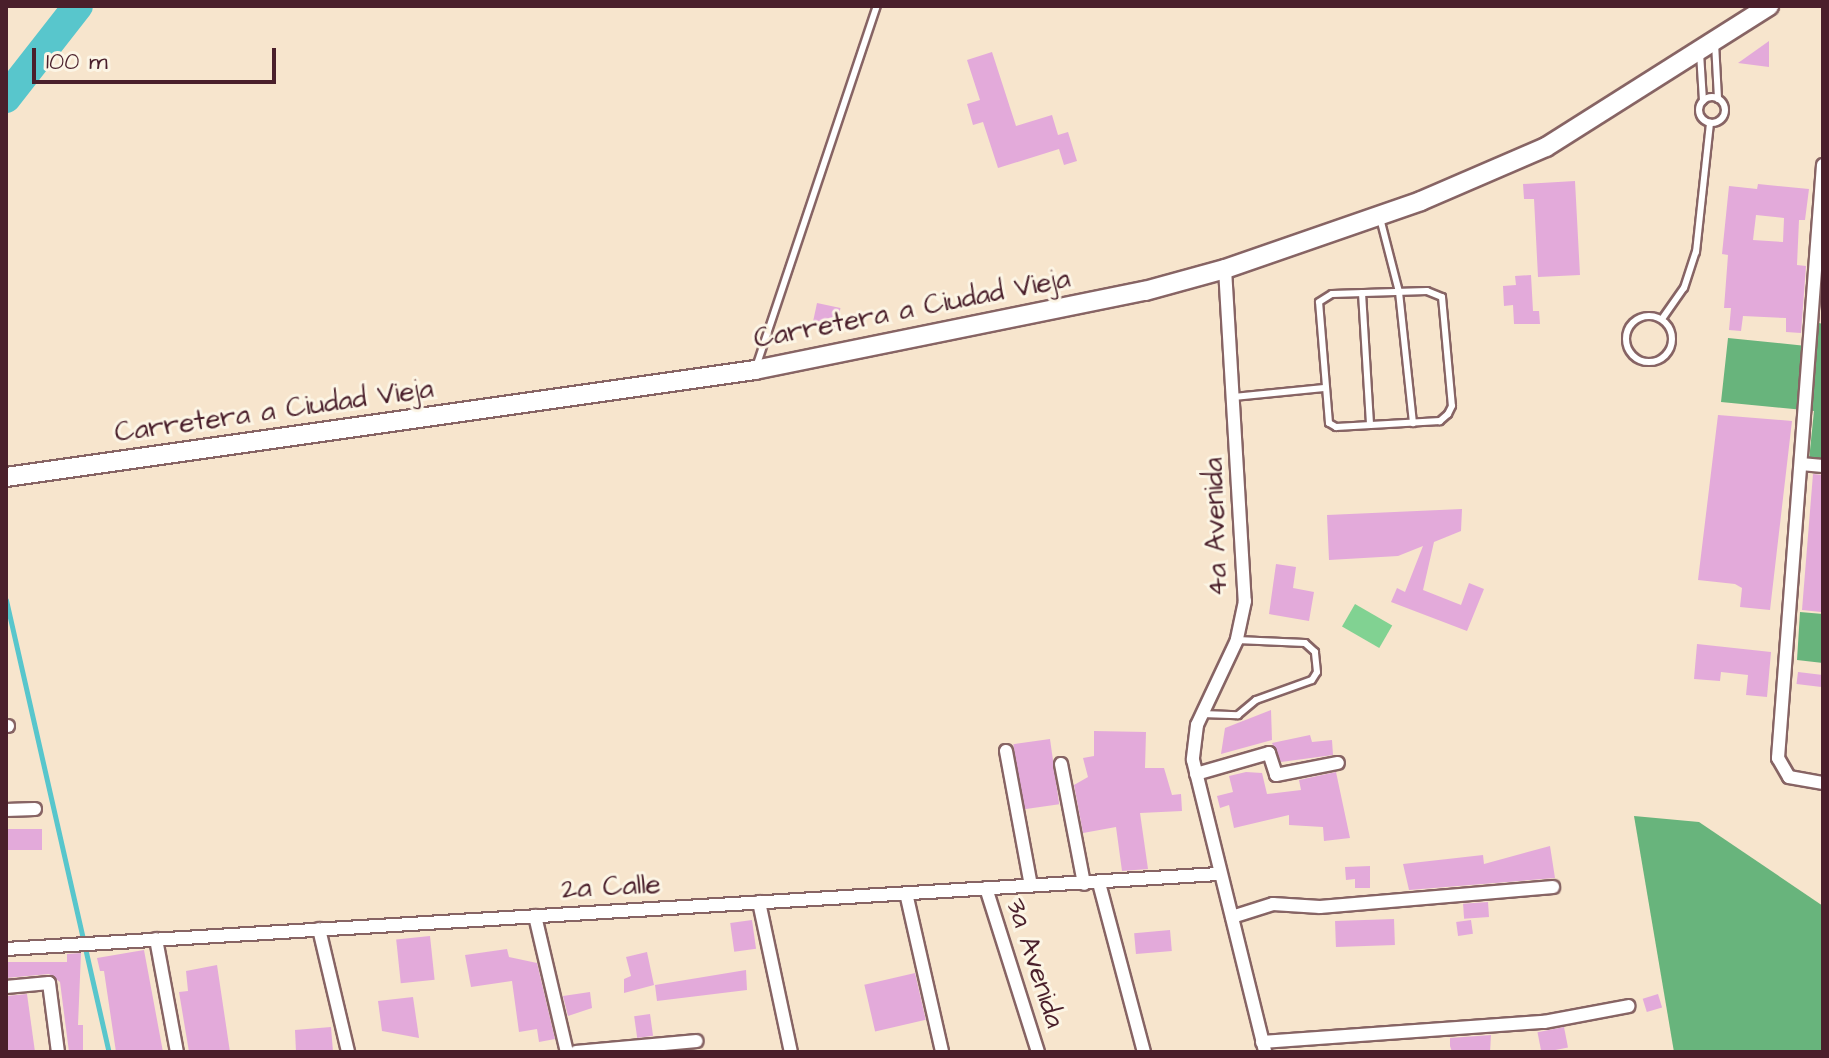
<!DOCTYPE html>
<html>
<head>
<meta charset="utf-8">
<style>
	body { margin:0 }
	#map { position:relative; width:1829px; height:1058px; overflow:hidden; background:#f7e5cd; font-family:"Architects Daughter",sans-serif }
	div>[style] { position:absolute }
	.green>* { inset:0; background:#81d292; transform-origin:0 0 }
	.forest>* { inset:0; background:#68b47c }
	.stream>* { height:5px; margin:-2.5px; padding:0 2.5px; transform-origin:2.5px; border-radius:2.5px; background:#58c6cc }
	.river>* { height:30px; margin:-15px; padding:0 15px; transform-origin:15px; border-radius:15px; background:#58c6cc }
	.building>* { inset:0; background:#e3aada; transform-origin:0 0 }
	.roads { filter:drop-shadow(2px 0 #876464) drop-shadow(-2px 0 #876464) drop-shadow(0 2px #876464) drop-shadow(0 -2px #876464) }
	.service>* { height:6px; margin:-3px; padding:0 3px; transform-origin:3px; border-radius:3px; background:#fff }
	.service>.ring { margin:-3px; padding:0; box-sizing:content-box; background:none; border:6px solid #fff; border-radius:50% }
	.minor>* { height:12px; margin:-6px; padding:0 6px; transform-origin:6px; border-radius:6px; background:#fff }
	.secondary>* { height:18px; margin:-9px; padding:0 9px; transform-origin:9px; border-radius:9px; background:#fff }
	span { translate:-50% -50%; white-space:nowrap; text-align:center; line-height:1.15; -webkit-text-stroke:6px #fcf5e5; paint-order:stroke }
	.street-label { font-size:28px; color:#4a1f2b }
	.frame { position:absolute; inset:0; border:8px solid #4a1f2b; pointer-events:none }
	.scale { position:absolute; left:32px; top:48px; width:244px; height:36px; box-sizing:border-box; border:4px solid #4a1f2b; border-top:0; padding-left:10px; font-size:24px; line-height:28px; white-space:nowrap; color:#4a1f2b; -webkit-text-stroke:6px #fcf5e5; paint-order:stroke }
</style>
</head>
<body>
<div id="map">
	<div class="green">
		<i style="left:1355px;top:604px;width:43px;height:26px;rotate:30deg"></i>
	</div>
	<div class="forest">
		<i style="clip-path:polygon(1819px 323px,1823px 324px,1823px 462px,1809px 460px,1814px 411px,1721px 402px,1728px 338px,1816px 347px)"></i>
		<i style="clip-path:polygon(1800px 612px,1823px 614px,1823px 663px,1797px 660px)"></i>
		<i style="clip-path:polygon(1634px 816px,1699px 822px,1823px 906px,1823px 1052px,1674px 1052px)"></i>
	</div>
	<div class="stream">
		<i style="left:6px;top:600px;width:464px;rotate:77.2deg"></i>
	</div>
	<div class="river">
		<i style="left:6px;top:98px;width:117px;rotate:-52deg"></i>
	</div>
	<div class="building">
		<i style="clip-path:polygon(1769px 41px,1769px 67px,1738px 63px)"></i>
		<i style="clip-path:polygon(992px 52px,1016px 126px,1052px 115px,1058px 135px,1068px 132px,1077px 161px,1064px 165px,1059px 149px,998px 168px,983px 122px,973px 125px,967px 104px,980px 100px,967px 60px)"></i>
		<i style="clip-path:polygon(1575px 181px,1580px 275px,1538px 277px,1534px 199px,1524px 199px,1523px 184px)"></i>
		<i style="clip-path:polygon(evenodd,1758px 184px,1809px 189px,1805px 220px,1799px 220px,1797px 265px,1806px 266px,1801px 333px,1786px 332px,1786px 318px,1743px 316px,1741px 331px,1729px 330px,1731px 308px,1724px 308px,1728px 255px,1722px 254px,1729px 186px,1757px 189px,1758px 184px,1756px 215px,1784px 218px,1783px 242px,1753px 240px,1756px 215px)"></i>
		<i style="clip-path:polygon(1531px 275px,1533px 311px,1539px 311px,1540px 324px,1514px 324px,1513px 305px,1504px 306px,1503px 286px,1516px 285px,1515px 276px)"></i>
		<i style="left:817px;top:303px;width:24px;height:21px;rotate:12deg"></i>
		<i style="clip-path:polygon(1718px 415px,1792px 421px,1770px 610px,1740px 607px,1742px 588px,1735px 584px,1698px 580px)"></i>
		<i style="clip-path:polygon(1813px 474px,1823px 475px,1821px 612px,1802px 610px)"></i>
		<i style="clip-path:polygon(1462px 509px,1461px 531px,1434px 542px,1423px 590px,1461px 605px,1469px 583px,1484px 589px,1467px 631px,1391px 602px,1397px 588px,1405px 592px,1423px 546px,1398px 556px,1329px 560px,1327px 515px)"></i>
		<i style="clip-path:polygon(1276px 564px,1296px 567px,1293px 588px,1314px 592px,1309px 621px,1269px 614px)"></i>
		<i style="clip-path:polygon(1697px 644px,1771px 652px,1767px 697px,1746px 695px,1748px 675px,1721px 672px,1720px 681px,1694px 679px)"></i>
		<i style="left:1798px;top:672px;width:25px;height:12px;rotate:7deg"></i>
		<i style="clip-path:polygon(1271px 710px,1272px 740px,1221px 754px,1225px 728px)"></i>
		<i style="clip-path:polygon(1094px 731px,1146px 732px,1145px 768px,1164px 768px,1172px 795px,1181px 794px,1182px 811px,1140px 813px,1148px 869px,1122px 871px,1116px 827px,1083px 833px,1074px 785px,1088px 777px,1083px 758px,1094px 756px)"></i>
		<i style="clip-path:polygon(1310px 735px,1312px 742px,1332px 740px,1333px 755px,1281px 762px,1272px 743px)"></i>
		<i style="left:1050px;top:739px;width:66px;height:37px;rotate:82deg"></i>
		<i style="clip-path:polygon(1246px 772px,1262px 773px,1267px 794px,1301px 790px,1299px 780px,1336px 772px,1350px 838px,1324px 841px,1323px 827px,1289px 825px,1289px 815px,1234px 828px,1229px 805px,1220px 808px,1217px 796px,1233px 792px,1229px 776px)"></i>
		<i style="left:6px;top:829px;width:36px;height:21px"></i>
		<i style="clip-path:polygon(1550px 846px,1555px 878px,1409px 890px,1403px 864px,1483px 855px,1484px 864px)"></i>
		<i style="clip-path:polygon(1370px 866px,1370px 888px,1355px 888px,1355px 879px,1346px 880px,1345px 867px)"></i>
		<i style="left:1488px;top:902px;width:15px;height:25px;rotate:86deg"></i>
		<i style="left:1394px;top:919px;width:26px;height:59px;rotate:88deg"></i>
		<i style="left:752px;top:920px;width:29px;height:22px;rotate:82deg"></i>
		<i style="left:1471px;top:920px;width:14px;height:15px;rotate:82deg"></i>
		<i style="left:1170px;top:930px;width:21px;height:36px;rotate:85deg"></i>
		<i style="left:430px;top:936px;width:44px;height:34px;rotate:84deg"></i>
		<i style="clip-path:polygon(507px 949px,509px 957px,537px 963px,555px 1039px,539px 1042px,537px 1029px,519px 1032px,512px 981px,471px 987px,465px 955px)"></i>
		<i style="clip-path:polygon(144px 950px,163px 1052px,116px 1052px,104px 971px,100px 971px,97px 958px)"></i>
		<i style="clip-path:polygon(647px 952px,654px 985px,624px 993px,624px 979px,631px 976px,626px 957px)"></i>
		<i style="clip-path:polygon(81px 953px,78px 1025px,83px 1025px,83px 1052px,69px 1052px,60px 982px,49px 974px,6px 978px,6px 962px,67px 962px,67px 954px)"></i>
		<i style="clip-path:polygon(217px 965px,230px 1052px,189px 1052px,179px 992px,188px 991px,186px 971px)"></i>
		<i style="clip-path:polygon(746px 970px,747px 990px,657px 1001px,655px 985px)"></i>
		<i style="left:915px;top:973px;width:48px;height:52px;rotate:77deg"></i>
		<i style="clip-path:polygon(590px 992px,592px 1008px,568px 1016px,563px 996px)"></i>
		<i style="clip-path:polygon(27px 994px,35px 1052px,6px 1052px,6px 996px)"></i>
		<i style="left:1658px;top:994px;width:14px;height:16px;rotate:73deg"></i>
		<i style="clip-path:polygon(413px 997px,419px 1038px,382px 1031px,378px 1001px)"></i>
		<i style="left:650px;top:1014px;width:22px;height:16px;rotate:82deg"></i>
		<i style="clip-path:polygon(331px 1027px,333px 1052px,296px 1052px,295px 1030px)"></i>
		<i style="left:1564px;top:1027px;width:21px;height:27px;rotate:79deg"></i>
		<i style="clip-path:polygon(1491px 1035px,1490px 1052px,1452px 1052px,1450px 1046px,1450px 1038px)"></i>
	</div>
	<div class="roads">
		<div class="service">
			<i style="left:1715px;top:43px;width:56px;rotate:86.9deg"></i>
			<i style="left:1700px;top:53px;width:48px;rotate:86.4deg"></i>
			<i class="ring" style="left:1699px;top:97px;width:20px;height:20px"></i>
			<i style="left:1380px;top:218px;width:76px;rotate:75.6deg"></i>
			<i style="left:1399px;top:292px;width:132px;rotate:83.9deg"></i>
			<i style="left:1427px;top:291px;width:16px;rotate:22deg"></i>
			<i style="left:1442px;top:297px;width:109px;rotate:84.8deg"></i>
			<i style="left:1452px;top:406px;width:9px;rotate:117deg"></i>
			<i style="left:1448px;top:414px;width:11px;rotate:139deg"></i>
			<i style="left:1440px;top:421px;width:104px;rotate:176.7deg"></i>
			<i style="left:1336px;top:427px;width:8px;rotate:-150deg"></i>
			<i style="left:1329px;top:423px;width:121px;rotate:-94.7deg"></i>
			<i style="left:1319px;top:302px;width:15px;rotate:-32deg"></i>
			<i style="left:1332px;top:294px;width:95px;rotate:-1.8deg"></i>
			<i style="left:1362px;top:293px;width:132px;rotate:86.5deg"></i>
			<i class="ring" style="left:1626px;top:316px;width:40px;height:40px"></i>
			<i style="left:1662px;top:319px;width:38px;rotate:-55deg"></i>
			<i style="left:1684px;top:288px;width:38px;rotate:-72deg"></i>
			<i style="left:1696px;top:252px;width:130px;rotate:-83.8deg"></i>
			<i style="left:756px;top:367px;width:381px;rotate:-71.5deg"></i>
			<i style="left:1234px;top:397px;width:90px;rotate:-5.7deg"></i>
			<i style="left:1202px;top:714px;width:36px;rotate:2deg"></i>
			<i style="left:1238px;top:715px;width:23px;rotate:-40deg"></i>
			<i style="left:1256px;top:700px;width:59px;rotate:-19.7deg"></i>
			<i style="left:1312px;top:680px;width:9px;rotate:-58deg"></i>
			<i style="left:1317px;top:672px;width:20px;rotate:-96deg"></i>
			<i style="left:1315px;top:652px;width:13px;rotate:-138deg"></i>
			<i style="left:1305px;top:643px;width:68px;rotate:-177.5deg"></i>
		</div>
		<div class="minor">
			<i style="left:1823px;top:165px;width:595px;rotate:94.34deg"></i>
			<i style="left:1778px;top:758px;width:22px;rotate:60deg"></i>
			<i style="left:1789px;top:777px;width:35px;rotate:10deg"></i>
			<i style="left:1225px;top:269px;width:333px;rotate:86.6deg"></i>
			<i style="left:1245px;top:601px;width:40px;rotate:102deg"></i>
			<i style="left:1237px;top:640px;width:94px;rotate:115.2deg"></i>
			<i style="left:1197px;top:725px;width:35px;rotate:97deg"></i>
			<i style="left:1193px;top:760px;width:301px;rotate:76.1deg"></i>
			<i style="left:1801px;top:464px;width:22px;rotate:5deg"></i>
			<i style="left:6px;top:726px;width:2px"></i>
			<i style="left:1006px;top:751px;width:137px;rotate:79.5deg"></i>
			<i style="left:1061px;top:764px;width:122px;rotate:79.1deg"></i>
			<i style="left:1196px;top:774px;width:76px;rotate:-16deg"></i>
			<i style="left:1269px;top:753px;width:23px;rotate:72deg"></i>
			<i style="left:1276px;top:775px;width:63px;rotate:-11deg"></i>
			<i style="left:6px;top:810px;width:29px;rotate:-2deg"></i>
			<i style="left:1099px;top:883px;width:175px;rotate:75.1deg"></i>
			<i style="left:986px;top:888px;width:172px;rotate:72.4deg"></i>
			<i style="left:906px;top:893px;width:163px;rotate:77.2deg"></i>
			<i style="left:759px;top:902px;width:153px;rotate:78deg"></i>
			<i style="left:535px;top:916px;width:140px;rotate:76.8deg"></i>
			<i style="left:1232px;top:917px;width:43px;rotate:-17.6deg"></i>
			<i style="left:1273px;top:904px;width:47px;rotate:3.7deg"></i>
			<i style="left:1320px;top:907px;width:234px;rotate:-4.9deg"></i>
			<i style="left:319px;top:929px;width:126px;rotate:76.7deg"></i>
			<i style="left:156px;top:939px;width:115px;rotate:79.5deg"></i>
			<i style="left:6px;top:949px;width:1214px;rotate:-3.54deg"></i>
			<i style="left:6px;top:987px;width:43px;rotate:-5.3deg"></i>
			<i style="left:49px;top:983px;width:70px;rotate:82.6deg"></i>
			<i style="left:1262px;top:1042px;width:283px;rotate:-4.1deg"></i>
			<i style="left:1544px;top:1022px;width:86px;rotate:-10.7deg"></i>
			<i style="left:576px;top:1052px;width:121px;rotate:-5.2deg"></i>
		</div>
		<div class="secondary">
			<i style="left:6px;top:477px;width:757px;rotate:-8.13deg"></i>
			<i style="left:755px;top:370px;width:398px;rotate:-11.5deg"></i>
			<i style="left:1145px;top:291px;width:83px;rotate:-15.4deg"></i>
			<i style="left:1225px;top:269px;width:207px;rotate:-19.1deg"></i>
			<i style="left:1421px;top:201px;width:136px;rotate:-23.4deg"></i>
			<i style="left:1546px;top:147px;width:264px;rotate:-32.3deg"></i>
		</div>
	</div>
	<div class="street-label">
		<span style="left:912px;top:309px;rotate:-11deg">Carretera a Ciudad Vieja</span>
		<span style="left:274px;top:411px;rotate:-8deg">Carretera a Ciudad Vieja</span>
		<span style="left:1216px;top:527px;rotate:-92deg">4a Avenida</span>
		<span style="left:611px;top:887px;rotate:-3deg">2a Calle</span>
		<span style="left:1035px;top:963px;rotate:72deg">3a Avenida</span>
	</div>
	<div class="frame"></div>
	<div class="scale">100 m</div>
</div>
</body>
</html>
